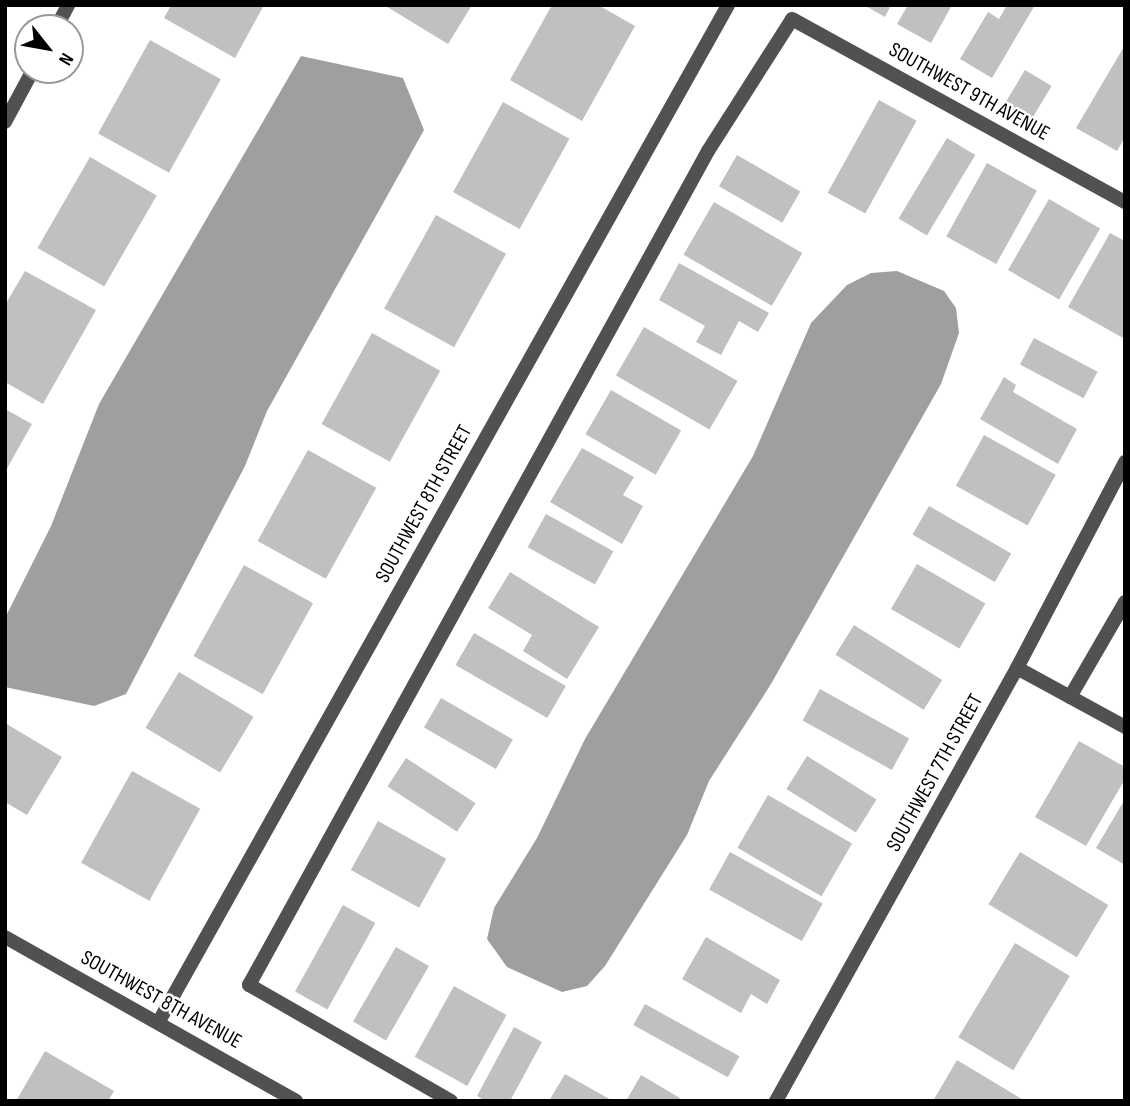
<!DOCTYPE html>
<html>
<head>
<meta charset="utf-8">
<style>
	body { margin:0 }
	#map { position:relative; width:1130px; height:1106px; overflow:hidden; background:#fff; font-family:"Sofia Sans Condensed",sans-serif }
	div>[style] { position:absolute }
	.water>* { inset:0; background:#9f9f9f }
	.building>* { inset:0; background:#c0c0c0; transform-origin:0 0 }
	.service>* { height:14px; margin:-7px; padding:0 7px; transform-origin:7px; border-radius:7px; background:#515151 }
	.minor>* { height:14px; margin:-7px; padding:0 7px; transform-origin:7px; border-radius:7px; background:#515151 }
	.tertiary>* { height:14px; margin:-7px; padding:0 7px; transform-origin:7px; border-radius:7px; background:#515151 }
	span { translate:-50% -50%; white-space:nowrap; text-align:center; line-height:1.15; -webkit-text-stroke:5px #fff; paint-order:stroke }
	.street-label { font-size:21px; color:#000 }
	.frame { position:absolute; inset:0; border:7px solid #000; pointer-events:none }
	.north { position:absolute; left:14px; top:14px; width:70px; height:70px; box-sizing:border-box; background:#fff; border:2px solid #999; border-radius:50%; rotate:121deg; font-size:19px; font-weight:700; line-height:28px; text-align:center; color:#000 }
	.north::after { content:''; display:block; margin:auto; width:24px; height:32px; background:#000; clip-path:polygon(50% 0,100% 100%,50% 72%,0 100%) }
</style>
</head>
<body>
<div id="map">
	<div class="water">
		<i style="clip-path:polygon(301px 56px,403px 78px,424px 130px,267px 411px,245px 466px,126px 694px,94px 706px,5px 687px,5px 618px,51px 526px,99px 404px)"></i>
		<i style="clip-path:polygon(897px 271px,944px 291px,956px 308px,959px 333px,941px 384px,771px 684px,709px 781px,687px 835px,605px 966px,587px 986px,562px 992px,507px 967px,487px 939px,494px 908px,537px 838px,585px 739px,753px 456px,811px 323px,847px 285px,871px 273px)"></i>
	</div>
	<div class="building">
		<i style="clip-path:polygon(171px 5px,264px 5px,235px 58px,164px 18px)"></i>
		<i style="clip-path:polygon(384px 5px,472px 5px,448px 44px)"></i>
		<i style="clip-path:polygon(552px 5px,598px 5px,635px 26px,582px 121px,510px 80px)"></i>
		<i style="clip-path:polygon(864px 5px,891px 5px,885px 17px)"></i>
		<i style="clip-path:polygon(908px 5px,952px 5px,931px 43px,897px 24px)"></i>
		<i style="clip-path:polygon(1007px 5px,1035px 5px,992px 78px,960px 59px,988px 12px,999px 19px)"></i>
		<i style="left:150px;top:40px;width:81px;height:107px;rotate:29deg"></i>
		<i style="clip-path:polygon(1125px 45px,1125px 137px,1117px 151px,1076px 128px)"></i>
		<i style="left:1025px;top:70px;width:31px;height:40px;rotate:31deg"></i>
		<i style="left:879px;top:100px;width:43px;height:106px;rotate:29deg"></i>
		<i style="left:503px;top:102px;width:76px;height:103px;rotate:29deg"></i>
		<i style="left:947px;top:138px;width:33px;height:94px;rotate:31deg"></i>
		<i style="left:737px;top:155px;width:73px;height:36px;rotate:30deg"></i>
		<i style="left:90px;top:157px;width:77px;height:105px;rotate:30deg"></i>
		<i style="left:987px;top:163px;width:57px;height:84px;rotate:29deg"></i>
		<i style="left:1049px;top:199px;width:59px;height:82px;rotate:30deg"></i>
		<i style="left:714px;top:202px;width:102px;height:61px;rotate:30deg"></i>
		<i style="left:436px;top:215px;width:80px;height:107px;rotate:29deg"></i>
		<i style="clip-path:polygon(1110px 233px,1125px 241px,1123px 338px,1068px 307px)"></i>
		<i style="clip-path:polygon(679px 263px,769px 313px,758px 332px,739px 321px,721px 355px,696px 342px,705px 326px,659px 300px)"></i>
		<i style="clip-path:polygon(25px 271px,96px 310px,43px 404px,5px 382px,5px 305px)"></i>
		<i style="left:644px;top:327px;width:108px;height:56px;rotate:30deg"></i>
		<i style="left:372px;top:333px;width:78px;height:104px;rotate:29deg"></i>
		<i style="left:1034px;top:338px;width:72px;height:30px;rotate:28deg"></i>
		<i style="clip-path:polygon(1004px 377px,1016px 385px,1013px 392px,1077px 429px,1058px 464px,980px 419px)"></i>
		<i style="left:611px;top:390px;width:81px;height:51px;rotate:30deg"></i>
		<i style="clip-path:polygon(5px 409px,32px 424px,5px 472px)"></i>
		<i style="left:984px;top:435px;width:82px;height:58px;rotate:29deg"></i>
		<i style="clip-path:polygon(582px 448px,634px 477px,623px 495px,643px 506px,622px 544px,550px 502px)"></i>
		<i style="left:308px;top:450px;width:78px;height:104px;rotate:29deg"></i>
		<i style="left:929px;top:506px;width:95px;height:33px;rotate:30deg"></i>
		<i style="left:546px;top:514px;width:77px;height:38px;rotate:29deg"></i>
		<i style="left:917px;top:564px;width:79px;height:52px;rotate:30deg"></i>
		<i style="left:244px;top:565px;width:79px;height:104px;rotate:29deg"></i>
		<i style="clip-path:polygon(510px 572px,599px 627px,567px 679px,523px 651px,532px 635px,488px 608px)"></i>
		<i style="left:854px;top:625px;width:104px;height:35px;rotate:32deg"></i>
		<i style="left:474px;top:633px;width:106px;height:37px;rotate:30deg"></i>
		<i style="left:179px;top:672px;width:87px;height:65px;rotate:31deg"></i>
		<i style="left:820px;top:689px;width:102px;height:36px;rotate:29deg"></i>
		<i style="left:441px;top:698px;width:83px;height:34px;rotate:30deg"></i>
		<i style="clip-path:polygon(5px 723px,62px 757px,27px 815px,5px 802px)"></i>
		<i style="clip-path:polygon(1079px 741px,1125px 767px,1125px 779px,1086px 846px,1035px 817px)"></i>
		<i style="left:807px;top:756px;width:82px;height:39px;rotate:32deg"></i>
		<i style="left:406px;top:758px;width:83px;height:34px;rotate:33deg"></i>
		<i style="left:132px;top:771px;width:78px;height:105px;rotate:29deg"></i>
		<i style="left:768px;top:795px;width:97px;height:61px;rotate:30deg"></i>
		<i style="clip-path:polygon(1125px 799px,1125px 865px,1096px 848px)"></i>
		<i style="left:378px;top:821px;width:78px;height:56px;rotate:29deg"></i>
		<i style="left:730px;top:852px;width:106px;height:43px;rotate:29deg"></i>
		<i style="left:1020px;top:852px;width:103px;height:61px;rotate:31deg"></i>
		<i style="left:343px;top:905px;width:37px;height:99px;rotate:29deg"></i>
		<i style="clip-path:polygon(706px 937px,780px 980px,767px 1004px,751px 994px,741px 1013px,682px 979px)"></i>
		<i style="left:1015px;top:943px;width:64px;height:110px;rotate:31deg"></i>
		<i style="left:396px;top:947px;width:38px;height:86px;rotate:30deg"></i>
		<i style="left:454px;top:986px;width:60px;height:81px;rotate:29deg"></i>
		<i style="left:645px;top:1004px;width:108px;height:24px;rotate:29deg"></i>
		<i style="clip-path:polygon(514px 1027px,542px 1042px,510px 1101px,486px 1101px,477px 1096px)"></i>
		<i style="clip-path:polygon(45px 1051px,114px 1091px,108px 1101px,16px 1101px)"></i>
		<i style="clip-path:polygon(957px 1060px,1025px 1101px,933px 1101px)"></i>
		<i style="clip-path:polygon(565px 1074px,613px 1101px,549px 1101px)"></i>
		<i style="clip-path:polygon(641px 1075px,680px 1098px,678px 1101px,626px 1101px)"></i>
	</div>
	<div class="service">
		<i style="left:1017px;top:668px;width:123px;rotate:28.6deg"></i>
		<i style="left:1070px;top:697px;width:110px;rotate:-59.9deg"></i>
	</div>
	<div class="minor">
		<i style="left:56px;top:28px;width:26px;rotate:-62deg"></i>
		<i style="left:5px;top:122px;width:59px;rotate:-61.7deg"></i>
		<i style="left:158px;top:1023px;width:1167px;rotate:-60.75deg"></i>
		<i style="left:451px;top:1101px;width:233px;rotate:-150.1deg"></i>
		<i style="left:249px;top:985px;width:952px;rotate:-61.17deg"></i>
		<i style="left:708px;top:151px;width:156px;rotate:-57.5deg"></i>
		<i style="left:792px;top:19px;width:380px;rotate:28.8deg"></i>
		<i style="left:776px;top:1101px;width:496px;rotate:-60.9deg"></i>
		<i style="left:1017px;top:668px;width:233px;rotate:-62.3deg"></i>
	</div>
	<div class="tertiary">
		<i style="left:5px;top:937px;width:334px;rotate:29.4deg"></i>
	</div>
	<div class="street-label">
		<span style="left:969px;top:92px;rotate:29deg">SOUTHWEST 9TH AVENUE</span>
		<span style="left:424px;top:504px;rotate:-61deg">SOUTHWEST 8TH STREET</span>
		<span style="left:935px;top:773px;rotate:-61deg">SOUTHWEST 7TH STREET</span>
		<span style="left:161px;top:1000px;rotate:29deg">SOUTHWEST 8TH AVENUE</span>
	</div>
	<div class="frame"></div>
	<div class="north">N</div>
</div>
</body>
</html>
